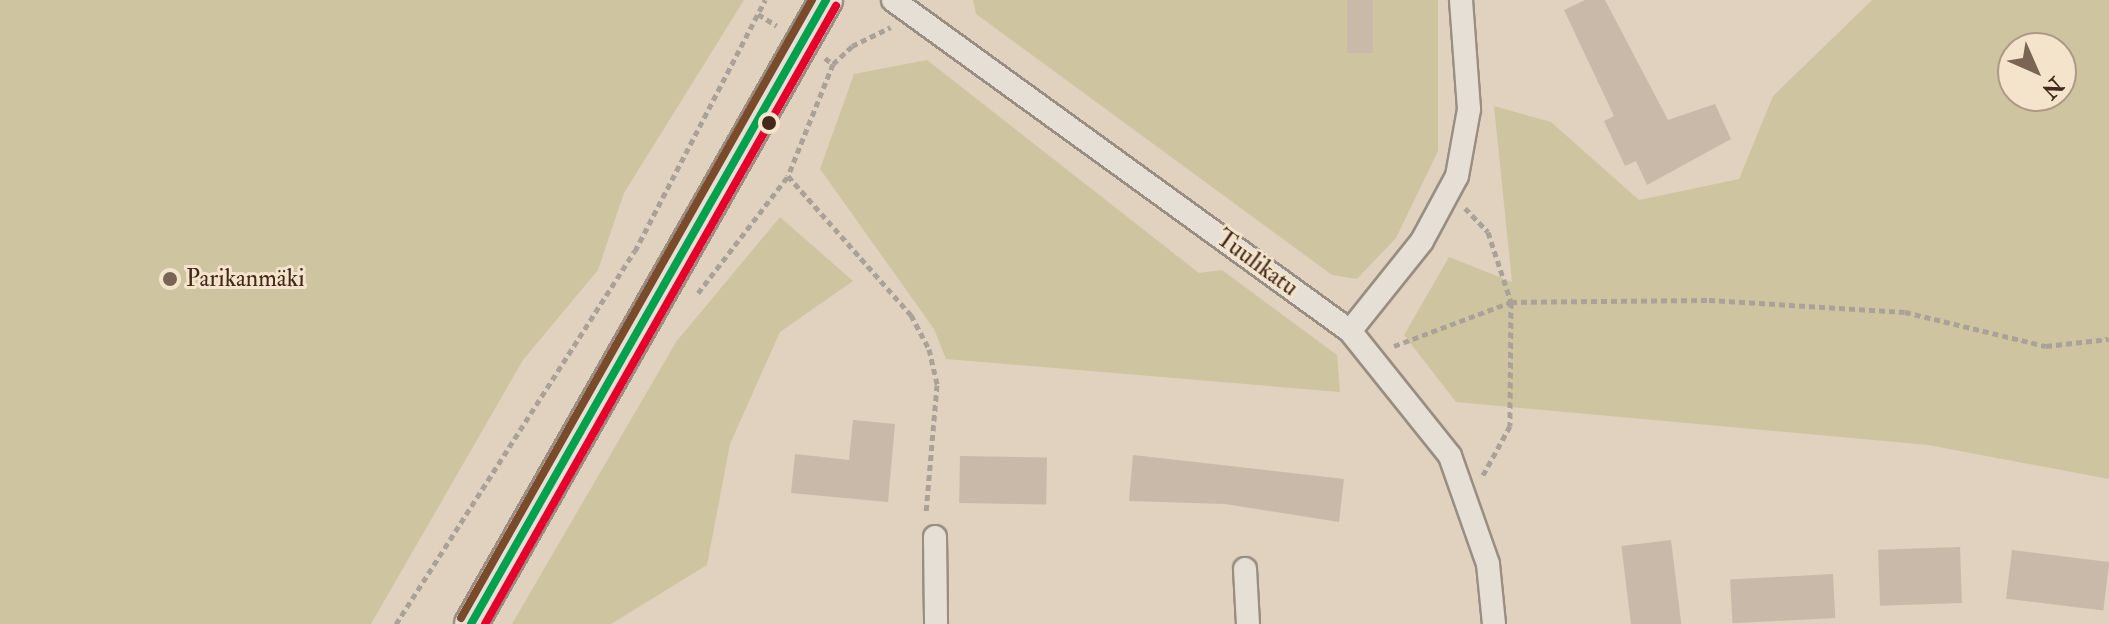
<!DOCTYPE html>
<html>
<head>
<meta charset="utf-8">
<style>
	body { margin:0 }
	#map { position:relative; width:2109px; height:624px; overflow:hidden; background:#e0d2be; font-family:"IM FELL Double Pica",serif }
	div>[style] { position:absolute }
	.green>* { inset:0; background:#cec5a0 }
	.building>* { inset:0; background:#c9b9a8; transform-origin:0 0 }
	.path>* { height:5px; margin-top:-2.5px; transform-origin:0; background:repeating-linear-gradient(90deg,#aaa299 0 6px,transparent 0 10px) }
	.roads { filter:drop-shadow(2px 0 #998e81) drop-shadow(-2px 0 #998e81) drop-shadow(0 2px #998e81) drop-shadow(0 -2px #998e81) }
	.minor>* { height:22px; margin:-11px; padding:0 11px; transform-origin:11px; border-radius:11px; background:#e6dfd5 }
	.secondary>* { height:32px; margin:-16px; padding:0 16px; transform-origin:16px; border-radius:16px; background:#e6dfd5 }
	.bus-1>* { height:8px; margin:-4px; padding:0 4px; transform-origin:4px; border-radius:4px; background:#03a04e }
	.bus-2>* { height:8px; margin:-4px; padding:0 4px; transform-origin:4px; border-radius:4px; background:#e4002b }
	.bus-3>* { height:8px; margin:-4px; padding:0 4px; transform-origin:4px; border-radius:4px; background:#7a4b2a }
	.dots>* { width:22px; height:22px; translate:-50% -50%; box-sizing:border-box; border:4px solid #f4e4cc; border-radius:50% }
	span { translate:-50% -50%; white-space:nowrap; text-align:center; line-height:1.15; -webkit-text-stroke:6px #f4e4cc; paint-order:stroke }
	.street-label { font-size:24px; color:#43291b }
	.poi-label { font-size:24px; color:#43291b }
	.left { translate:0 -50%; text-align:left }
	.north { position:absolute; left:1997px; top:32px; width:80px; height:80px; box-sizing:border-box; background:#f4e4cc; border:2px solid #ad9985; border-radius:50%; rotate:135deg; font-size:22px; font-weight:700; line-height:32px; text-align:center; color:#43291b }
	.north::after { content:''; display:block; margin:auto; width:28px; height:36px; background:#7a6454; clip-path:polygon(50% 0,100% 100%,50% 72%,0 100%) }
</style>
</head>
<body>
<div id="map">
	<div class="green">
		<i style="clip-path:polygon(0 0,744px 0,624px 193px,598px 270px,523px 360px,371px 624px,0 624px)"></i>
		<i style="clip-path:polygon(973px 0,1438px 0,1438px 151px,1396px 238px,1357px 279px,1332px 275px,976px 14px)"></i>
		<i style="clip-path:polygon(evenodd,1872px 0,2109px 0,2109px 479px,1928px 445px,1456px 402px,1404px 335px,1449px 257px,1512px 282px,1494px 106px,1551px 122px,1639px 200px,1739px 179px,1773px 96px,1872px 0,2013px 48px,2061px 48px,2061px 96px,2013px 96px,2013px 48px)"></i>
		<i style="clip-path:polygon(927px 60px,1199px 273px,1222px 270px,1337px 355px,1340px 392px,946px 359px,934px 329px,820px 169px,854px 74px)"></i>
		<i style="clip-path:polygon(780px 217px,853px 281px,780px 332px,730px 444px,707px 565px,611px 624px,512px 624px,676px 342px)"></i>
	</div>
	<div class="building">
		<i style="left:1347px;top:0;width:26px;height:53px"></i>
		<i style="clip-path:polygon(1585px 0,1605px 0,1668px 120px,1715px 104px,1731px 139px,1647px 185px,1636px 161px,1625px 166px,1604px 121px,1614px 116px,1564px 10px)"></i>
		<i style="clip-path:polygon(853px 420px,895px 424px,888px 502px,791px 493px,795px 454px,849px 460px)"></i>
		<i style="clip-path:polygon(1133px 455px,1344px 479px,1339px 522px,1225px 504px,1129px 501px)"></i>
		<i style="left:960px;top:456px;width:87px;height:47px;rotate:1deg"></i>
		<i style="left:1671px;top:540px;width:85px;height:50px;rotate:83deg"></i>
		<i style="left:1960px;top:547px;width:56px;height:82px;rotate:88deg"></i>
		<i style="left:2012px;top:550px;width:98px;height:49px;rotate:7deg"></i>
		<i style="left:1833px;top:574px;width:44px;height:103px;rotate:87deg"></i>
	</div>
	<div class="path">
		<i style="left:758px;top:14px;width:22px;rotate:32deg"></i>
		<i style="left:825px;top:58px;width:10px;rotate:37deg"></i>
		<i style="left:833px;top:64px;width:121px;rotate:111.9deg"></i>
		<i style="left:788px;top:176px;width:186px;rotate:48.5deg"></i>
		<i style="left:911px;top:315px;width:38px;rotate:62deg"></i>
		<i style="left:929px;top:349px;width:37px;rotate:77deg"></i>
		<i style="left:937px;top:385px;width:129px;rotate:94.9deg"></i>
		<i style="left:833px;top:64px;width:26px;rotate:-43deg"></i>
		<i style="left:852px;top:46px;width:43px;rotate:-26deg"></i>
		<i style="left:1465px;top:208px;width:33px;rotate:46deg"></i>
		<i style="left:1488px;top:232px;width:74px;rotate:71.8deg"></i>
		<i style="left:1511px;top:302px;width:124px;rotate:90.5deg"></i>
		<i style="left:1510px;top:426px;width:58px;rotate:118.8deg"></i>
		<i style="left:698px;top:293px;width:148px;rotate:-52.4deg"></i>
		<i style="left:1394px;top:346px;width:125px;rotate:-20.6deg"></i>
		<i style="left:1511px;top:302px;width:198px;rotate:-0.6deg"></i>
		<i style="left:1709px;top:300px;width:196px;rotate:3.5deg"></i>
		<i style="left:1905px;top:312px;width:145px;rotate:13.6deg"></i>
		<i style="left:2046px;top:346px;width:63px;rotate:-6.3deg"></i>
		<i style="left:396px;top:624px;width:443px;rotate:-57.4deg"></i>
		<i style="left:635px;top:251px;width:283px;rotate:-62.6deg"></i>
	</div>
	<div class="roads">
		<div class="minor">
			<i style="left:893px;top:0;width:564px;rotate:35.92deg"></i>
			<i style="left:1350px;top:331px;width:160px;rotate:51.3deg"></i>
			<i style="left:1450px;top:456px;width:114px;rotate:70.6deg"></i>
			<i style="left:1488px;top:564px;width:60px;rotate:84.3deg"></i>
			<i style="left:1350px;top:331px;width:115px;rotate:-51.3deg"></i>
			<i style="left:1422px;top:241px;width:74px;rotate:-61.7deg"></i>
			<i style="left:1457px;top:176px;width:68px;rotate:-79.8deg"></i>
			<i style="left:1469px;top:109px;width:109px;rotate:-94.2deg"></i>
			<i style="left:935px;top:537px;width:87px;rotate:89.3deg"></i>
			<i style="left:1245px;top:569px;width:55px;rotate:86.9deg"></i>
		</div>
		<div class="secondary">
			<i style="left:471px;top:624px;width:718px;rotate:-60.36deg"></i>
		</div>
	</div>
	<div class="bus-1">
		<i style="left:471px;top:624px;width:718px;rotate:-60.36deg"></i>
	</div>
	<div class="bus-2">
		<i style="left:485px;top:624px;width:711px;rotate:-60.41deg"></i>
	</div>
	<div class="bus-3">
		<i style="left:461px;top:618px;width:711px;rotate:-60.41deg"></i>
	</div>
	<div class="dots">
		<i style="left:769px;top:123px;background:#43291b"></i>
		<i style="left:170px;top:279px;background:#7a6454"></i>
	</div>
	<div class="street-label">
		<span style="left:1257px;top:263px;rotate:36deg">Tuulikatu</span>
	</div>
	<div class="poi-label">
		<span class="left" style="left:186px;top:279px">Parikanmäki</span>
	</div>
	<div class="north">N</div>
</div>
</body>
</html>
